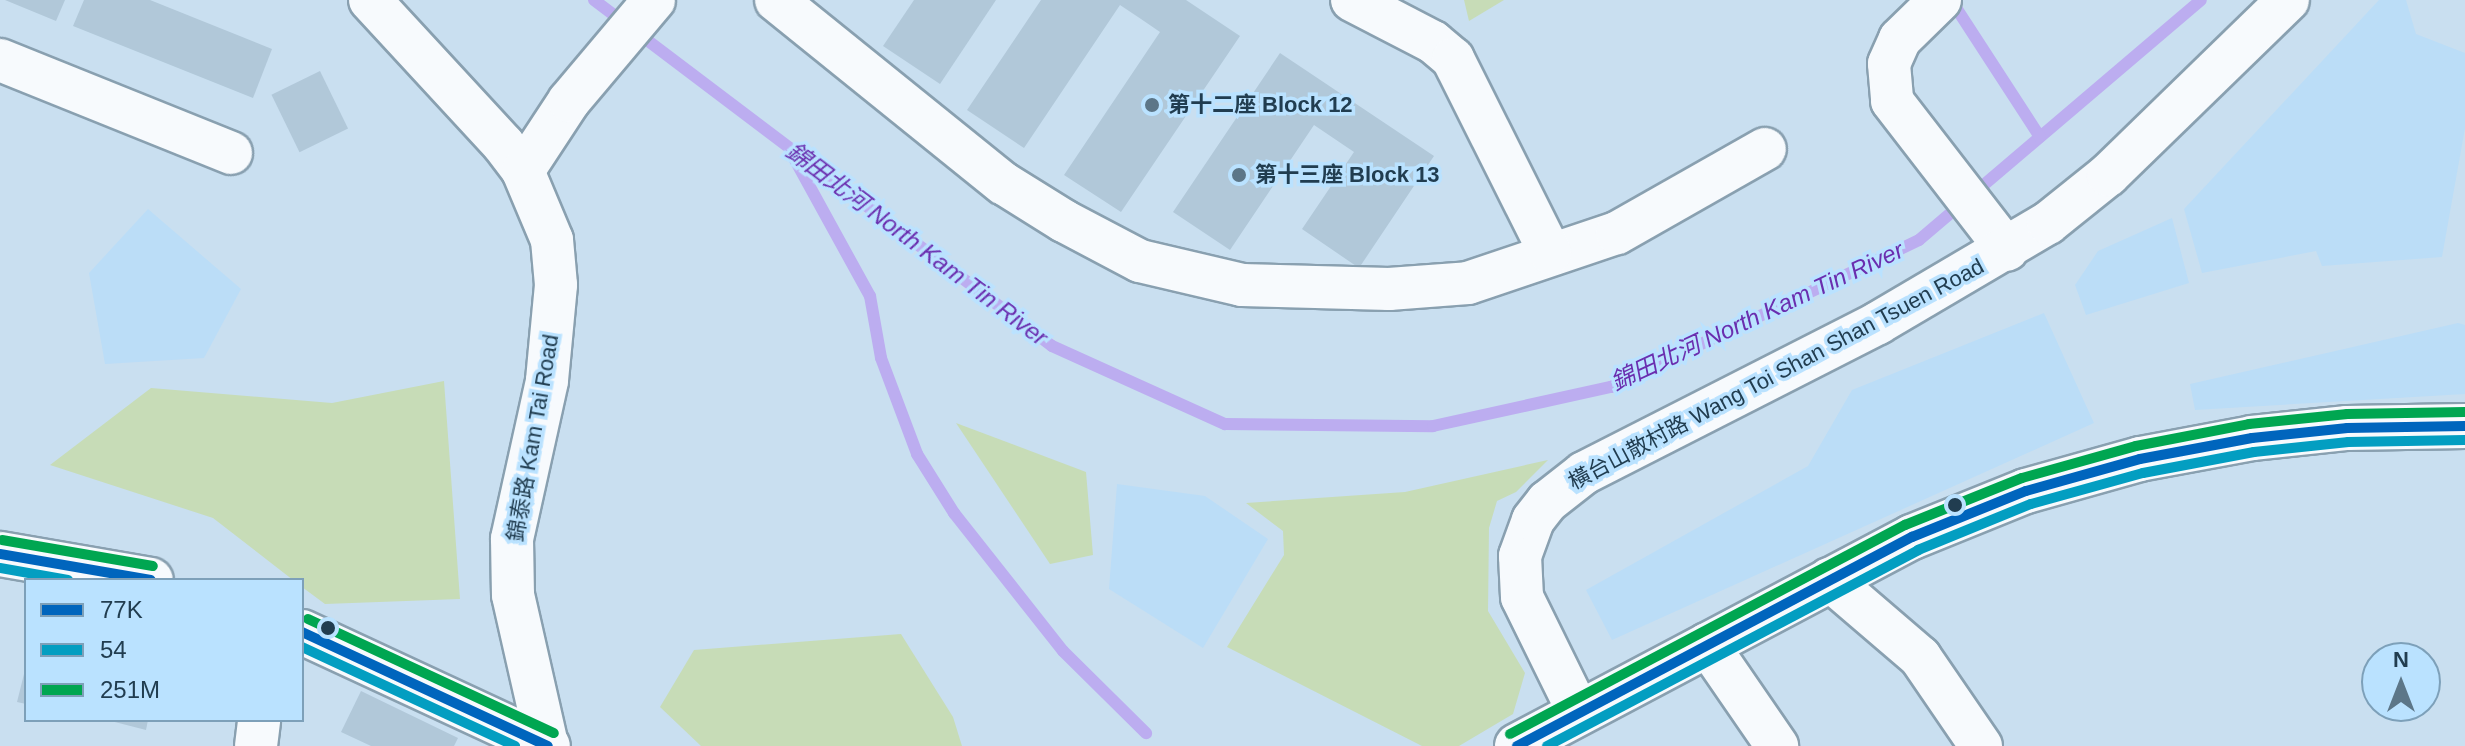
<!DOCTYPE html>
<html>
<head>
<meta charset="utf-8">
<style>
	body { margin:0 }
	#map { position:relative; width:2465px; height:746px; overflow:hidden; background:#c9dff0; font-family:Arial,"Noto Sans TC",sans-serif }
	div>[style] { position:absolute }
	.built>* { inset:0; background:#bbddf7 }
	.green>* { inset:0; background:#c7dcb7 }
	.stream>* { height:12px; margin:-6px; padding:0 6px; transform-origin:6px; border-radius:6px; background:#bcadf0 }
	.building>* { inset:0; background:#b1c8d9; transform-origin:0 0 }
	.roads { filter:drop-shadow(2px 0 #89a0b0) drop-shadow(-2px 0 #89a0b0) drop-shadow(0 2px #89a0b0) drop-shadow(0 -2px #89a0b0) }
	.minor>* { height:42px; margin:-21px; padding:0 21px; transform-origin:21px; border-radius:21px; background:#f7fafd }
	.major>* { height:44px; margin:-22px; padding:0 22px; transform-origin:22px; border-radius:22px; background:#f7fafd }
	.bus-1>* { height:10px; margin:-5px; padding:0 5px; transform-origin:5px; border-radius:5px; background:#0065bd }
	.bus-2>* { height:10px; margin:-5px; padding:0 5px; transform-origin:5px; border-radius:5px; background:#039ec1 }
	.bus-3>* { height:10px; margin:-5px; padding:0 5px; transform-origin:5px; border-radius:5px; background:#00a651 }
	.dots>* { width:22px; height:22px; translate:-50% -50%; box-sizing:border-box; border:4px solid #bae2ff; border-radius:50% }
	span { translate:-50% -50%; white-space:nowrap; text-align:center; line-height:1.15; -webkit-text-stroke:7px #bae2ff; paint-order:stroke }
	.poi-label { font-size:22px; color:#213d50; font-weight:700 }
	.left { translate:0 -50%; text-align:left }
	.street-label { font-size:22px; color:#213d50 }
	.water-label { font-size:24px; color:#6a2eaf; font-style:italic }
	.legend { position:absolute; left:24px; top:578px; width:280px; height:144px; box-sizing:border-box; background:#bae2ff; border:2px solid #7da0b9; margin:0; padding:10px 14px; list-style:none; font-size:24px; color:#213d50 }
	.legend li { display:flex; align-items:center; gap:16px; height:40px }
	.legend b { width:40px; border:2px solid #7da0b9 }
	.north { position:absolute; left:2361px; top:642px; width:80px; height:80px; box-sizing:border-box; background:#bae2ff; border:2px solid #7da0b9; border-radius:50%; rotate:0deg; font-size:22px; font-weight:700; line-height:32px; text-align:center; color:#213d50 }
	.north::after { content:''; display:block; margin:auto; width:28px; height:36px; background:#5c7688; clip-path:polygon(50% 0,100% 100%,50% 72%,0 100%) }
</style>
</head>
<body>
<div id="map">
	<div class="built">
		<i style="clip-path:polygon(2379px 0,2406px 0,2416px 34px,2465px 53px,2465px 128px,2442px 257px,2322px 266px,2316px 251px,2202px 273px,2184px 209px)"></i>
		<i style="clip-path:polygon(148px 209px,241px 289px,204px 358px,105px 364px,89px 273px)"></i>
		<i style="clip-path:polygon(2172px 218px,2189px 283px,2086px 315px,2075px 285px,2098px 251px)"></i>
		<i style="clip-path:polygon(2044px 313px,2094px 423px,1612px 640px,1586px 590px,1808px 466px,1852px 390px)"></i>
		<i style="clip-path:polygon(2458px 323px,2465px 325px,2465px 394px,2195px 410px,2190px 384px)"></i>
		<i style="clip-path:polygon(1117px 484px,1205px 496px,1268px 539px,1203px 648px,1109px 589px)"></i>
	</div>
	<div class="green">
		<i style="clip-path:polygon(1464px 0,1504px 0,1469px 21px)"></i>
		<i style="clip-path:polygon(444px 381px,460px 599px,325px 604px,302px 587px,302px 580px,293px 580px,213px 518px,50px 465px,151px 388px,332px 403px)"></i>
		<i style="clip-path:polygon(956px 423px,1086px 472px,1093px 555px,1050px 564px)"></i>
		<i style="clip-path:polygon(1548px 460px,1516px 492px,1497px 501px,1489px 528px,1488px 611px,1525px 673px,1513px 714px,1459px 746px,1422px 746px,1227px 647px,1284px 555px,1283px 531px,1246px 503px,1405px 492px)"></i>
		<i style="clip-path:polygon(901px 634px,953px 717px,962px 746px,701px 746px,660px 707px,694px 650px)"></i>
	</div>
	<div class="stream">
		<i style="left:594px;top:0;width:574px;rotate:37.07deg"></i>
		<i style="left:1052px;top:346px;width:190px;rotate:24.3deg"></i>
		<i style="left:1225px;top:424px;width:208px;rotate:0.6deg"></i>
		<i style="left:1433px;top:426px;width:182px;rotate:-12.4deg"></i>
		<i style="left:1611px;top:387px;width:341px;rotate:-25.5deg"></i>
		<i style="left:1919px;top:240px;width:370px;rotate:-40.4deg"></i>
		<i style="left:1951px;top:0;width:163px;rotate:57deg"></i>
		<i style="left:794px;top:158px;width:158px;rotate:61.2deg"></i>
		<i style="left:870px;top:296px;width:63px;rotate:79.9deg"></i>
		<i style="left:881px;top:358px;width:103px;rotate:69.4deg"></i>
		<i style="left:917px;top:454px;width:70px;rotate:57.9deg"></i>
		<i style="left:954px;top:513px;width:176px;rotate:51.7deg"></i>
		<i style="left:1063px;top:651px;width:117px;rotate:44.7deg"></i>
	</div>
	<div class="building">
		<i style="clip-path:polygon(5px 0,65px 0,56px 21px)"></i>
		<i style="clip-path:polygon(84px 0,150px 0,272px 49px,253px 98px,73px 26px)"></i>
		<i style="clip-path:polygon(914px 0,996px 0,940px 84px,883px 46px)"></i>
		<i style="clip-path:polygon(1041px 0,1186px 0,1240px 36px,1121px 212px,1064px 175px,1160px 32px,1141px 19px,1120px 5px,1024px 148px,967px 110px)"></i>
		<i style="clip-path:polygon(1280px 53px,1434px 156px,1359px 268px,1302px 229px,1354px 152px,1314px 125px,1230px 250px,1173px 212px)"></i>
		<i style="left:320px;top:71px;width:64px;height:54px;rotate:64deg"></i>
		<i style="clip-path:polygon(26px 666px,26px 704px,17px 702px)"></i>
		<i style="clip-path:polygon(361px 691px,458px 738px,454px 746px,371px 746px,341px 732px)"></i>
		<i style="clip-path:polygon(107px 720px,148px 720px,146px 730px)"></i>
	</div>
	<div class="roads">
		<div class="minor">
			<i style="left:370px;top:0;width:196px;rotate:47.3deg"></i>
			<i style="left:503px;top:144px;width:34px;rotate:53deg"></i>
			<i style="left:523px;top:171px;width:75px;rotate:67.2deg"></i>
			<i style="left:552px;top:240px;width:45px;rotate:84.9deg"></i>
			<i style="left:556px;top:285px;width:96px;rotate:95.4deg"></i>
			<i style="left:547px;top:381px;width:162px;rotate:102.5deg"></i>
			<i style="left:512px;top:539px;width:56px;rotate:89deg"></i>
			<i style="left:513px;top:595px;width:154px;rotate:77.2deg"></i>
			<i style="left:776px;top:0;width:292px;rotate:38.9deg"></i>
			<i style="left:1003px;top:183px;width:72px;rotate:31.9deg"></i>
			<i style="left:1064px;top:221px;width:86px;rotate:27.8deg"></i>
			<i style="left:1140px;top:261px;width:105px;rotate:13.2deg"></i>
			<i style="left:1242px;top:285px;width:147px;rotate:1.6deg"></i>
			<i style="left:1389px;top:289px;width:79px;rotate:-4.3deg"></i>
			<i style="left:1468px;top:283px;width:157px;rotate:-18.6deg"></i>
			<i style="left:1617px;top:233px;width:170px;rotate:-29.6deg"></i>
			<i style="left:1352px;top:0;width:91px;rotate:27.4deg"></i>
			<i style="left:1433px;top:42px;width:26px;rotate:40deg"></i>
			<i style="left:1453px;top:59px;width:217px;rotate:63.4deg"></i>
			<i style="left:1940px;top:0;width:56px;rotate:135.7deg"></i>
			<i style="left:1900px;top:39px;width:27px;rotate:114deg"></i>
			<i style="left:1889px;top:64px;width:37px;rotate:85deg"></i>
			<i style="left:1892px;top:101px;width:188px;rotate:52.3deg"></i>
			<i style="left:0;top:60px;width:249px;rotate:21.9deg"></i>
			<i style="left:523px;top:171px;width:84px;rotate:-56.7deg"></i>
			<i style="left:569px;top:101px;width:132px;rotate:-49.9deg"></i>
			<i style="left:1829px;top:579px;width:120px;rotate:40.6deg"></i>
			<i style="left:1920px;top:657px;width:108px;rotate:55.6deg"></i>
			<i style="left:1707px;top:644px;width:124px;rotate:55.5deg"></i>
			<i style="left:1579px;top:713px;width:129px;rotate:-116.2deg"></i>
			<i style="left:1522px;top:597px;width:41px;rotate:-92.8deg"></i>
			<i style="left:1520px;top:556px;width:38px;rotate:-70deg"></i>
			<i style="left:1533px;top:520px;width:23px;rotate:-52deg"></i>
			<i style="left:1547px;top:502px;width:47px;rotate:-38.1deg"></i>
			<i style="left:1584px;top:473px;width:330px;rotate:-27deg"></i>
			<i style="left:1878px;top:323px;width:197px;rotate:-30.5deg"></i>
			<i style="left:2048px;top:223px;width:77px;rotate:-38.7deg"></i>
			<i style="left:2108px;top:175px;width:251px;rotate:-44.2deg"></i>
			<i style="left:256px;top:746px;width:26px;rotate:-83deg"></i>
		</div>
		<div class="major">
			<i style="left:0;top:554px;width:153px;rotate:9.8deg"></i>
			<i style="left:302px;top:632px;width:271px;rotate:24.9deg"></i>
			<i style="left:1517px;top:746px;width:447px;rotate:-27.9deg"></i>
			<i style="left:1912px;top:537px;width:123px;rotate:-22deg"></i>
			<i style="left:2026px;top:491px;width:118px;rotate:-15.7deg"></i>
			<i style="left:2140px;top:459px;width:114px;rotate:-10.6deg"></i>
			<i style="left:2252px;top:438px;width:96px;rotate:-6deg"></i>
			<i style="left:2347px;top:428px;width:118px;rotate:-1deg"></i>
		</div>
	</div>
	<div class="bus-1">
		<i style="left:0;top:554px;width:153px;rotate:9.8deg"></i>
		<i style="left:302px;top:632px;width:271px;rotate:24.9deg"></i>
		<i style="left:1517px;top:746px;width:447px;rotate:-27.9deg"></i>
		<i style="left:1912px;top:537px;width:123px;rotate:-22deg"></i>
		<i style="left:2026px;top:491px;width:118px;rotate:-15.7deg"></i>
		<i style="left:2140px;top:459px;width:114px;rotate:-10.6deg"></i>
		<i style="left:2252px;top:438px;width:96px;rotate:-6deg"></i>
		<i style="left:2347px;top:428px;width:118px;rotate:-1deg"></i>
	</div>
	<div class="bus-2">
		<i style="left:0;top:568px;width:69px;rotate:10deg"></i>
		<i style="left:302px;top:647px;width:235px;rotate:24.9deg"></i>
		<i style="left:1547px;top:746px;width:420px;rotate:-27.8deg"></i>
		<i style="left:1918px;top:550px;width:122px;rotate:-22.2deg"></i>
		<i style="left:2031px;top:504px;width:116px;rotate:-15.5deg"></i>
		<i style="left:2143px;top:473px;width:113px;rotate:-10.7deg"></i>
		<i style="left:2254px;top:452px;width:95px;rotate:-6.1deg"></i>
		<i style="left:2348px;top:442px;width:117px;rotate:-1deg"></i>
	</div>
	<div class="bus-3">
		<i style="left:2px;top:540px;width:153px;rotate:9.8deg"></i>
		<i style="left:308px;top:619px;width:271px;rotate:24.9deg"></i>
		<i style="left:1510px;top:734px;width:447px;rotate:-27.9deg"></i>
		<i style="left:1905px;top:525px;width:126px;rotate:-21.9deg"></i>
		<i style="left:2022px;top:478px;width:118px;rotate:-15.7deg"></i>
		<i style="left:2136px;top:446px;width:115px;rotate:-11deg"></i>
		<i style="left:2249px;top:424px;width:99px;rotate:-5.8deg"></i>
		<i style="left:2347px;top:414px;width:118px;rotate:-1deg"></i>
	</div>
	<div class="dots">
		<i style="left:1152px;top:105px;background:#5c7688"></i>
		<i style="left:1239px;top:175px;background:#5c7688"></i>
		<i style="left:1955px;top:505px;background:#213d50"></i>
		<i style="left:328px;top:628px;background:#213d50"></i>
	</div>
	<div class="poi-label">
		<span class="left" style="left:1168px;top:105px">第十二座 Block 12</span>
		<span class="left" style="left:1255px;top:175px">第十三座 Block 13</span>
	</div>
	<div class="street-label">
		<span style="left:1776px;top:374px;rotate:-28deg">橫台山散村路 Wang Toi Shan Shan Tsuen Road</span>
		<span style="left:533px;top:438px;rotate:-80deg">錦泰路 Kam Tai Road</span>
	</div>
	<div class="water-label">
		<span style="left:917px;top:244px;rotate:37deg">錦田北河 North Kam Tin River</span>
		<span style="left:1757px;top:316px;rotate:-25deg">錦田北河 North Kam Tin River</span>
	</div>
	<ul class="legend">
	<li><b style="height:10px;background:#0065bd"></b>77K</li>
	<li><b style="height:10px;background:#039ec1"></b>54</li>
	<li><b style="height:10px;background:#00a651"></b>251M</li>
	</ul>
	<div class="north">N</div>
</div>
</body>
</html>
